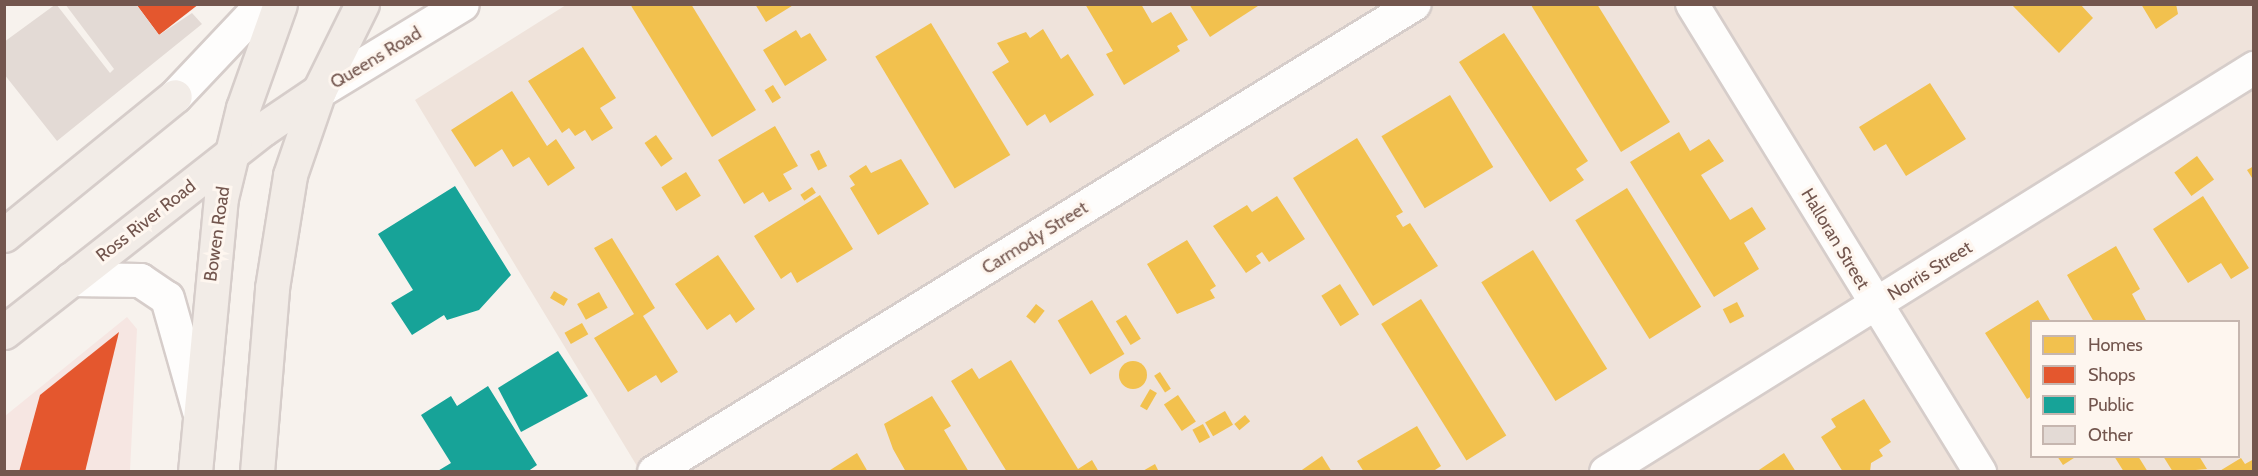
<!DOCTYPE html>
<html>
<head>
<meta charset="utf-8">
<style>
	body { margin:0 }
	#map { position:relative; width:2258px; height:476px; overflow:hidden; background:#f7f2ed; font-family:Cabin,sans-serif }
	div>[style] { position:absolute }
	.residential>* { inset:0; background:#efe3db }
	.commercial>* { inset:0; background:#f6e6e2 }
	.homes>* { inset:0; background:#f2c14e; transform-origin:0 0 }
	.round { border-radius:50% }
	.shops>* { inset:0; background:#e4572e }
	.public>* { inset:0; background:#17a398 }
	.building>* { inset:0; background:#e3dad5 }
	.roads { filter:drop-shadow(2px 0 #d6cdca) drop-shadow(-2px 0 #d6cdca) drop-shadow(0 2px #d6cdca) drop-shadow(0 -2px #d6cdca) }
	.minor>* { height:32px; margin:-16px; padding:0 16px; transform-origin:16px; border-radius:16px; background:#fefdfc }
	.tertiary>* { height:33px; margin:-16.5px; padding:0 16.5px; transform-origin:16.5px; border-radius:16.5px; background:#fefdfc }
	.secondary>* { height:33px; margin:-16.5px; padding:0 16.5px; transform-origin:16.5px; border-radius:16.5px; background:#fefdfc }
	.primary>* { height:33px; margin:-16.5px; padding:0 16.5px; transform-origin:16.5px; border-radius:16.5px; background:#f2ece7 }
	span { translate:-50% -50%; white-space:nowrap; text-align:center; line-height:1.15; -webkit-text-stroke:6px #fef6ef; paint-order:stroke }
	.street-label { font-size:18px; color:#73564e }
	.frame { position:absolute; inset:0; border:6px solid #73564e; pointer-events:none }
	.legend { position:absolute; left:2030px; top:320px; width:210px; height:138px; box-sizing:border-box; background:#fef6ef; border:2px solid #c6b6af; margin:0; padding:8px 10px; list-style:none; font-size:18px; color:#73564e }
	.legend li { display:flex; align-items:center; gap:12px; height:30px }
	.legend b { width:30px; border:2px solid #c6b6af }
</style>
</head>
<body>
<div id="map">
	<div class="residential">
		<i style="clip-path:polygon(evenodd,566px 5px,2253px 5px,2253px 471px,640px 471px,415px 100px,566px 5px,2032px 322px,2238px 322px,2238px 456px,2032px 456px,2032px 322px)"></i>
	</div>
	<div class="commercial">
		<i style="clip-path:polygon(127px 317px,137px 329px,130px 471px,5px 472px,5px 416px)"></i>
	</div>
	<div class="homes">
		<i style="clip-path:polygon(630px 4px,691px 4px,756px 110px,712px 137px)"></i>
		<i style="clip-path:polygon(755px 4px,795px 4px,766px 22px)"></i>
		<i style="clip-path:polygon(1085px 4px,1141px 4px,1152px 23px,1171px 12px,1188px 40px,1177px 46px,1180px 51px,1124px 85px,1106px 54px,1113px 51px)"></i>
		<i style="clip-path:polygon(1189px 4px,1261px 4px,1210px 37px)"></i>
		<i style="clip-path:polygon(1597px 4px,1670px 122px,1621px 152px,1531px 5px)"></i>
		<i style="clip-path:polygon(2011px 4px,2080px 4px,2093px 18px,2059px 53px)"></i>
		<i style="clip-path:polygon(2141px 4px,2176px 4px,2178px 14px,2156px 29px)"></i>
		<i style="left:931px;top:23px;width:154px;height:65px;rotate:59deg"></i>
		<i style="clip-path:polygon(1043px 29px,1061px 59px,1068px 54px,1094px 95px,1050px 123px,1045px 114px,1027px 126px,992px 72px,1009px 62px,997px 43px,1026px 32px,1030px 38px)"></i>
		<i style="clip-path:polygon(796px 30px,801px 38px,810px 33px,827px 60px,785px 86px,763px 50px)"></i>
		<i style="clip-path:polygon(1504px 33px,1588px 161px,1576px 169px,1584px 180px,1550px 202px,1459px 62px)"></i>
		<i style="clip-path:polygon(583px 47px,616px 98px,600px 108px,613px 128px,592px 141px,585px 130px,575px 136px,569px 128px,562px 133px,528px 81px)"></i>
		<i style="clip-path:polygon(1930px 83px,1966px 139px,1906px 176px,1886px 144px,1874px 151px,1859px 127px)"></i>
		<i style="left:773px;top:85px;width:15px;height:10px;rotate:58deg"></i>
		<i style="clip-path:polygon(512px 91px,547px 146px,556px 139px,575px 168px,548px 186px,529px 157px,513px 167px,502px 149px,475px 167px,451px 130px)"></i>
		<i style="left:1450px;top:95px;width:84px;height:80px;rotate:59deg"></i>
		<i style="clip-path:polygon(775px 126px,798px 166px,783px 174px,792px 189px,769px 202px,763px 192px,744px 204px,718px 160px)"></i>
		<i style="clip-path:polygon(1679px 132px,1690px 151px,1709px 139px,1724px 161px,1701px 175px,1730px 220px,1752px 207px,1766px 229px,1744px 243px,1759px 269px,1714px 297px,1630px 162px)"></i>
		<i style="left:656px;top:135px;width:29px;height:14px;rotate:55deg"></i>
		<i style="clip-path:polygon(1357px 138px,1403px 212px,1396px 216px,1403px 227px,1410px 223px,1438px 266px,1373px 306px,1293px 178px)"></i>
		<i style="left:819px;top:150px;width:18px;height:10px;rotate:63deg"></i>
		<i style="left:2197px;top:156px;width:29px;height:28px;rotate:54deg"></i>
		<i style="clip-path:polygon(901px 159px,929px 204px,878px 235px,850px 188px,855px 185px,849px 176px,866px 165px,871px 173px)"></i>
		<i style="clip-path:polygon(2254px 166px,2254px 181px,2247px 170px)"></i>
		<i style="left:686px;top:172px;width:28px;height:29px;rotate:58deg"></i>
		<i style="left:812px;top:187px;width:7px;height:14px;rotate:56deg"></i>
		<i style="left:1627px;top:188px;width:140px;height:61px;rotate:58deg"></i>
		<i style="clip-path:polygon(820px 195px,853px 249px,797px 283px,791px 272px,781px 279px,754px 236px)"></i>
		<i style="clip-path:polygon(1277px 196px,1305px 239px,1269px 262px,1262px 252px,1256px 256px,1261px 263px,1246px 273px,1213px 226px,1247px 205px,1252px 212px)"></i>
		<i style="clip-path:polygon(2203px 196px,2249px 268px,2231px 279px,2221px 263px,2188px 283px,2153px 229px)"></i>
		<i style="clip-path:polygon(612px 238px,655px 308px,643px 316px,678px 372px,661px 383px,656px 375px,628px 392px,594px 338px,634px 314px,594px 248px)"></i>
		<i style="clip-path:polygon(1187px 240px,1216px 286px,1210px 290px,1215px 298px,1177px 314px,1147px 264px)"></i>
		<i style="clip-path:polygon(2116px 246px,2140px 289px,2132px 294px,2147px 322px,2094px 322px,2067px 275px)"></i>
		<i style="left:1533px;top:250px;width:140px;height:61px;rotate:58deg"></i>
		<i style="clip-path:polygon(718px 255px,755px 309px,736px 323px,730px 314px,707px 330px,675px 284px)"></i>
		<i style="left:1340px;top:284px;width:36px;height:22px;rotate:58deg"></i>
		<i style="left:554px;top:291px;width:16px;height:8px;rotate:30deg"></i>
		<i style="left:599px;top:292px;width:18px;height:25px;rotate:61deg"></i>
		<i style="left:1421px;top:299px;width:161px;height:47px;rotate:58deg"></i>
		<i style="left:1092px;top:300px;width:63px;height:40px;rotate:59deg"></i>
		<i style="clip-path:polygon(2038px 300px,2051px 322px,2032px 322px,2032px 396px,2027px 399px,1985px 333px)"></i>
		<i style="left:1737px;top:302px;width:16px;height:16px;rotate:63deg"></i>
		<i style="left:1036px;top:304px;width:11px;height:16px;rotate:38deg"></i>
		<i style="left:1126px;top:315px;width:28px;height:12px;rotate:58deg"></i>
		<i style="left:582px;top:323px;width:13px;height:20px;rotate:61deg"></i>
		<i style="clip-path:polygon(1011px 360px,1078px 469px,1092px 460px,1099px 472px,1007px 472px,951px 381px,972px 368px,979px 379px)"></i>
		<i class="round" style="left:1119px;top:361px;width:28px;height:28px"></i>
		<i style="left:1160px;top:372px;width:20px;height:7px;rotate:57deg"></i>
		<i style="left:1150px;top:389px;width:8px;height:20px;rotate:30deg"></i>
		<i style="left:1178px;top:395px;width:32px;height:17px;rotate:56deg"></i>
		<i style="clip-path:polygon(932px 396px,951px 426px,944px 430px,969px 472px,906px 472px,893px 449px,884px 424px)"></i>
		<i style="clip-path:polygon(1864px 399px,1891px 442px,1879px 450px,1883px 456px,1871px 463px,1870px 472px,1843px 472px,1821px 437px,1836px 427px,1831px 419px)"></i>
		<i style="left:1225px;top:411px;width:16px;height:23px;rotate:60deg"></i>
		<i style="left:1245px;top:415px;width:8px;height:14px;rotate:50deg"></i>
		<i style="left:1203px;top:424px;width:15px;height:12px;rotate:62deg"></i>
		<i style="clip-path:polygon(1417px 426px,1441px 466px,1432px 472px,1364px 472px,1357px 461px)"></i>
		<i style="clip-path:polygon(857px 453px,868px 472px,827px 472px)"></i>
		<i style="clip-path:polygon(1784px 453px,1796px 472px,1756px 472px)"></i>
		<i style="clip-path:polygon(1322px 456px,1332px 472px,1299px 472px)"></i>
		<i style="clip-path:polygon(2057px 456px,2077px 456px,2063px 465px)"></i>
		<i style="clip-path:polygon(2114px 456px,2138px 456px,2148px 472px,2124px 472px)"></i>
		<i style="clip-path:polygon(2163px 456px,2199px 456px,2207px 469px,2173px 472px)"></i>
		<i style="clip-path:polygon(2241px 458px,2245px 464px,2254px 459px,2254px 472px,2218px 472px)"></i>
		<i style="clip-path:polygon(1155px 464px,1159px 472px,1141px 472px)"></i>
	</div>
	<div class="shops">
		<i style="clip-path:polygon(136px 4px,199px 4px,159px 35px)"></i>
		<i style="clip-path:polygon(119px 332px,85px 472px,19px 472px,40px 395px)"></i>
	</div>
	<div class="public">
		<i style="clip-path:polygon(455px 186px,511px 275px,479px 310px,447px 320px,444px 315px,412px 335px,391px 303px,413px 290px,378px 234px)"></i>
		<i style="clip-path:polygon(558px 351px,588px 396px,521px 432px,498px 388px)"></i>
		<i style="clip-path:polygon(488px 386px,537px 465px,527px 472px,436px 472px,451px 463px,421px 415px,451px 396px,457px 406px)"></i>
	</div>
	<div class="building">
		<i style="clip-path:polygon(56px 4px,110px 73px,114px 69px,65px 4px,136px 4px,159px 35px,192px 13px,202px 24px,57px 141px,4px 74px,4px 42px)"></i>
	</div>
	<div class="roads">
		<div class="minor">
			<i style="left:1692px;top:4px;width:550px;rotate:58.39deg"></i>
			<i style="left:654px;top:472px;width:893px;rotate:-31.59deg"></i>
			<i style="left:1606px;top:472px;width:764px;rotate:-31.94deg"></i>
		</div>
		<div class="tertiary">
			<i style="left:319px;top:91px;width:167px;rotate:-31.3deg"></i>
		</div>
		<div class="secondary">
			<i style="left:175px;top:96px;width:127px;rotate:-46.6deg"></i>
			<i style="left:71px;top:279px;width:69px;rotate:0.8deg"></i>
			<i style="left:140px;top:280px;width:32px;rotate:34deg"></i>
			<i style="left:167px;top:298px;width:117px;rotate:74.2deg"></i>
		</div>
		<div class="primary">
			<i style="left:4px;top:235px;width:220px;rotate:-39.1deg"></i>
			<i style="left:4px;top:332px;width:329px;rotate:-38.1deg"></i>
			<i style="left:263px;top:129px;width:68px;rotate:-34.2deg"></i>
			<i style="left:195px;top:472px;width:275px;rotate:-84.6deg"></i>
			<i style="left:221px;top:198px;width:93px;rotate:-76.3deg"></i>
			<i style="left:243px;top:108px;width:110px;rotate:-70.4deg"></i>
			<i style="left:257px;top:472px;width:185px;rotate:-85.3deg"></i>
			<i style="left:272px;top:288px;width:114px;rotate:-80.9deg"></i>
			<i style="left:290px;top:175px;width:89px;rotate:-71deg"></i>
			<i style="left:319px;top:91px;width:97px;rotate:-63.7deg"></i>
		</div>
	</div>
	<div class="street-label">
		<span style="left:376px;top:58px;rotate:-31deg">Queens Road</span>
		<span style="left:146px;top:221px;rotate:-38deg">Ross River Road</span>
		<span style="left:217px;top:234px;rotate:-82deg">Bowen Road</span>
		<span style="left:1035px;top:238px;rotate:-32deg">Carmody Street</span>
		<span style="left:1835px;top:239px;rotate:59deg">Halloran Street</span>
		<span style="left:1930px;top:271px;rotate:-32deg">Norris Street</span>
	</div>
	<div class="frame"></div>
	<ul class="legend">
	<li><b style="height:16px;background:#f2c14e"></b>Homes</li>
	<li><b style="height:16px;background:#e4572e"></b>Shops</li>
	<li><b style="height:16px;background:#17a398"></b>Public</li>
	<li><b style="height:16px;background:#e3dad5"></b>Other</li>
	</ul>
</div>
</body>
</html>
